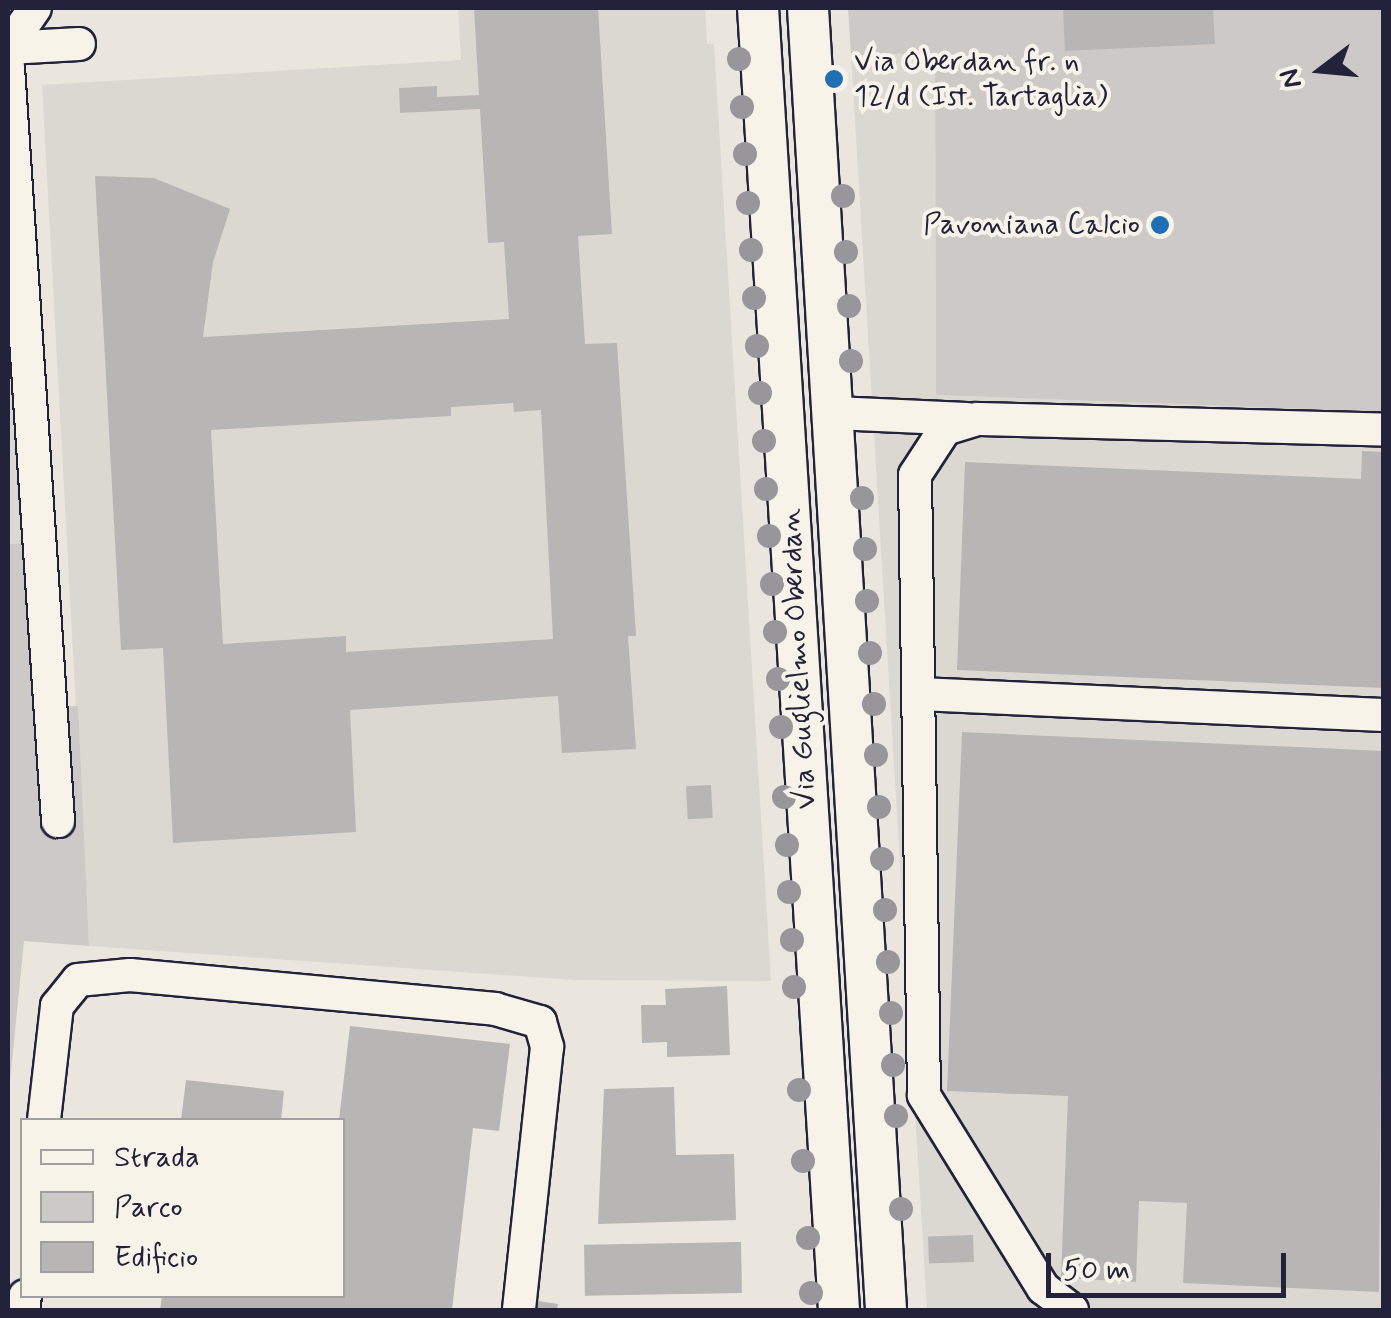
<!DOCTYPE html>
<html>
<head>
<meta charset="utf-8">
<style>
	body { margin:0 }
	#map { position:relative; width:1391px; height:1318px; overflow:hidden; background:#eae6de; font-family:Mynerve,sans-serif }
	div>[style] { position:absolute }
	.built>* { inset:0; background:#dbd8d2 }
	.green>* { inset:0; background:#cdc9c6 }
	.building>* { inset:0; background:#b8b6b5; transform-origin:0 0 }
	.roads { filter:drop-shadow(2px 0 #22223b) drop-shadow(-2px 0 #22223b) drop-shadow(0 2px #22223b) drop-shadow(0 -2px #22223b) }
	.minor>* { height:32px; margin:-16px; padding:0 16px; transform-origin:16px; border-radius:16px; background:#f7f3e8 }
	.major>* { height:40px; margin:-20px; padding:0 20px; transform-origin:20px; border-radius:20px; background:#f7f3e8 }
	.trees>* { width:24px; height:24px; margin:-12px; border-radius:50%; background:#98969b }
	.dots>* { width:28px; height:28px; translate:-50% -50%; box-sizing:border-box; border:5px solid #f7f3e8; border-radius:50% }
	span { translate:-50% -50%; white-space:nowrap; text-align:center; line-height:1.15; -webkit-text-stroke:8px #f7f3e8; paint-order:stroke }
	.poi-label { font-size:30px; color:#22223b }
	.left { translate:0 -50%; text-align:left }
	.right { translate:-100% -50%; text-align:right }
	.street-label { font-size:30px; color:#22223b }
	.frame { position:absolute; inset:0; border:10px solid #22223b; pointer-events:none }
	.legend { position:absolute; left:20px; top:1118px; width:325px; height:180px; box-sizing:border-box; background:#f7f3e8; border:2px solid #a29fa3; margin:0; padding:12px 18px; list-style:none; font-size:30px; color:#22223b }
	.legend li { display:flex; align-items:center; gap:20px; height:50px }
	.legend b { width:50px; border:2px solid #a29fa3 }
	.north { position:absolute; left:1271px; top:20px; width:100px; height:100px; -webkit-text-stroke:8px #f7f3e8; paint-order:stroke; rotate:254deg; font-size:28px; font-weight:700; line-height:40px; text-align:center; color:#22223b }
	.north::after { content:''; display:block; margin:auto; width:35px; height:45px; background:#22223b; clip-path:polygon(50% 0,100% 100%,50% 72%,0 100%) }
	.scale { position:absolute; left:1046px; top:1253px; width:240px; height:45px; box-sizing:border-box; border:5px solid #22223b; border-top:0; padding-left:12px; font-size:30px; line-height:35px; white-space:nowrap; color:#22223b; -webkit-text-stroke:8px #f7f3e8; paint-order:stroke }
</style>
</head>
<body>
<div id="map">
	<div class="built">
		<i style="clip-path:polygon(458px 8px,705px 8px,707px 44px,714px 44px,771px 981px,574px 980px,89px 946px,42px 85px,461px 60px)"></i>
		<i style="clip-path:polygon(935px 52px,936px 395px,1383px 412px,1383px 1310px,927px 1310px,851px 55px)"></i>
		<i style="clip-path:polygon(8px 263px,25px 543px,8px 544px)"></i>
	</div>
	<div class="green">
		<i style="clip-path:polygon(848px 8px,1383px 8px,1383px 412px,936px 395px,935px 53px,851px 55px)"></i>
		<i style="clip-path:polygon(25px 543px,33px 708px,78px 706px,89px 946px,24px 941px,8px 1102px,8px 544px)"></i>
	</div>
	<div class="building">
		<i style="clip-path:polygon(evenodd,474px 8px,598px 8px,612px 234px,578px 236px,585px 344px,617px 343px,636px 636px,628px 636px,636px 749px,562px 753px,558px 696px,350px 710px,356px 832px,173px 843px,163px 648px,121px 650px,95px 176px,154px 178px,230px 209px,213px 262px,203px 337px,509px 319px,504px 242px,488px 243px,480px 109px,400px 113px,399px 88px,437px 86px,437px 97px,479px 95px,474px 8px,513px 403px,514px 412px,541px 410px,553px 639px,346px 652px,346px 636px,223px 644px,211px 430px,451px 416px,451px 407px,513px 403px)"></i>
		<i style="clip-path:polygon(1063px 8px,1213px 8px,1215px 44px,1065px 51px)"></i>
		<i style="clip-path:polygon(1362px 451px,1384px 452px,1384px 688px,957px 670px,965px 462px,1361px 479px)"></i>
		<i style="clip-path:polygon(962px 732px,1384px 751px,1379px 1292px,1183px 1283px,1187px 1203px,1139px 1201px,1136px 1282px,1061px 1278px,1068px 1096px,947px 1091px)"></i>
		<i style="left:711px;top:785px;width:33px;height:25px;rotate:87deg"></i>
		<i style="clip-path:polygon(727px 986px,730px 1055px,667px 1057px,667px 1042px,642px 1043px,641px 1005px,666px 1005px,665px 989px)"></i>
		<i style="clip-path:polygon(350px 1026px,510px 1044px,499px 1131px,473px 1128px,452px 1310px,160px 1310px,162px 1296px,342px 1296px,339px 1120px)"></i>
		<i style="clip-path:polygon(186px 1080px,284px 1091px,281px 1120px,181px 1120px)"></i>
		<i style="clip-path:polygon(674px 1087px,676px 1155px,734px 1154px,736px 1220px,598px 1224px,604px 1089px)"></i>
		<i style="left:973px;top:1235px;width:27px;height:45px;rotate:88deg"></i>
		<i style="left:741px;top:1242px;width:51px;height:157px;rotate:89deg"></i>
		<i style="clip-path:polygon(532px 1300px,558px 1304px,557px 1310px,531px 1310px)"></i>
	</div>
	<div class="roads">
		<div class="minor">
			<i style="left:8px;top:47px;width:47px;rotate:-55.3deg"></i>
			<i style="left:8px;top:48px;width:71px;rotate:-3.2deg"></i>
			<i style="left:8px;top:68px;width:755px;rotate:86.2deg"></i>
			<i style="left:834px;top:413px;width:133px;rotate:2.6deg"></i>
			<i style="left:919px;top:694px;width:465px;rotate:2.6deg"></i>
			<i style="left:44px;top:1120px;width:115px;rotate:-83.5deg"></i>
			<i style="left:57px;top:1006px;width:33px;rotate:-51deg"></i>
			<i style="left:78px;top:980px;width:52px;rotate:-5.5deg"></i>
			<i style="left:130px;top:975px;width:367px;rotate:5.3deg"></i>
			<i style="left:495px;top:1009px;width:47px;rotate:16.1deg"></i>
			<i style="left:540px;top:1022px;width:26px;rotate:74deg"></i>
			<i style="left:547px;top:1047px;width:264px;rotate:96.1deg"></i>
			<i style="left:23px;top:1310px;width:14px;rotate:-82deg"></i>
			<i style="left:1072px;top:1310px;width:36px;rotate:-143deg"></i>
			<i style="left:1043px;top:1288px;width:227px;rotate:-121.7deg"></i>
			<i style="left:924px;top:1095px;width:620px;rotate:-90.83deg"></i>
			<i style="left:915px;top:475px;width:55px;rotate:-56.9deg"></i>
			<i style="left:945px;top:429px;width:34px;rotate:-17deg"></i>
			<i style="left:977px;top:419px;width:407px;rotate:1.5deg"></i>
		</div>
		<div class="major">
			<i style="left:758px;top:8px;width:1305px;rotate:86.44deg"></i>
			<i style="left:808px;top:8px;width:1304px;rotate:86.57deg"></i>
		</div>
	</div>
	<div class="trees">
		<i style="left:739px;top:59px"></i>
		<i style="left:742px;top:107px"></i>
		<i style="left:745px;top:154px"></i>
		<i style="left:843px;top:196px"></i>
		<i style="left:748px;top:203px"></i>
		<i style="left:751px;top:250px"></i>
		<i style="left:846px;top:252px"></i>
		<i style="left:754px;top:298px"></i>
		<i style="left:849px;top:306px"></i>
		<i style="left:757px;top:346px"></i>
		<i style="left:851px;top:361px"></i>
		<i style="left:760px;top:393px"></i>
		<i style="left:764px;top:441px"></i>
		<i style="left:766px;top:489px"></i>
		<i style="left:862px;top:498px"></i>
		<i style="left:769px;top:536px"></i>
		<i style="left:865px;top:549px"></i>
		<i style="left:772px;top:584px"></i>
		<i style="left:867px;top:601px"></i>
		<i style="left:775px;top:632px"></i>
		<i style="left:870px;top:653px"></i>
		<i style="left:778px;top:679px"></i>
		<i style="left:874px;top:704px"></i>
		<i style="left:781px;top:727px"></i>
		<i style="left:876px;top:755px"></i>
		<i style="left:784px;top:797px"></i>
		<i style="left:879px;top:807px"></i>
		<i style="left:787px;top:845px"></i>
		<i style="left:882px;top:859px"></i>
		<i style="left:789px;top:892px"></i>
		<i style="left:885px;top:910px"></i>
		<i style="left:792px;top:940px"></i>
		<i style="left:888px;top:962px"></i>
		<i style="left:794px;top:987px"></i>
		<i style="left:891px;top:1013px"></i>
		<i style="left:893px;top:1065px"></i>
		<i style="left:799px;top:1090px"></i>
		<i style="left:896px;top:1116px"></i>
		<i style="left:803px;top:1161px"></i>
		<i style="left:901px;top:1209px"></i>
		<i style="left:808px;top:1238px"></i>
		<i style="left:811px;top:1293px"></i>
	</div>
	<div class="dots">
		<i style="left:834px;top:79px;background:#1f6fb2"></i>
		<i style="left:1160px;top:225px;background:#1f6fb2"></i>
	</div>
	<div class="poi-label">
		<span class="left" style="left:854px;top:79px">Via Oberdan fr. n<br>12/d (Ist. Tartaglia)</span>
		<span class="right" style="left:1140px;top:225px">Pavoniana Calcio</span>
	</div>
	<div class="street-label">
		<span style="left:799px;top:659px;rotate:-93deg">Via Guglielmo Oberdan</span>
	</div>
	<div class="frame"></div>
	<ul class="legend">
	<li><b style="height:12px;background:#f7f3e8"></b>Strada</li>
	<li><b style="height:28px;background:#cdc9c6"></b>Parco</li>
	<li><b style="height:28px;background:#b8b6b5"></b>Edificio</li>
	</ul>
	<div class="north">N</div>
	<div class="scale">50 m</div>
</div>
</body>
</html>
